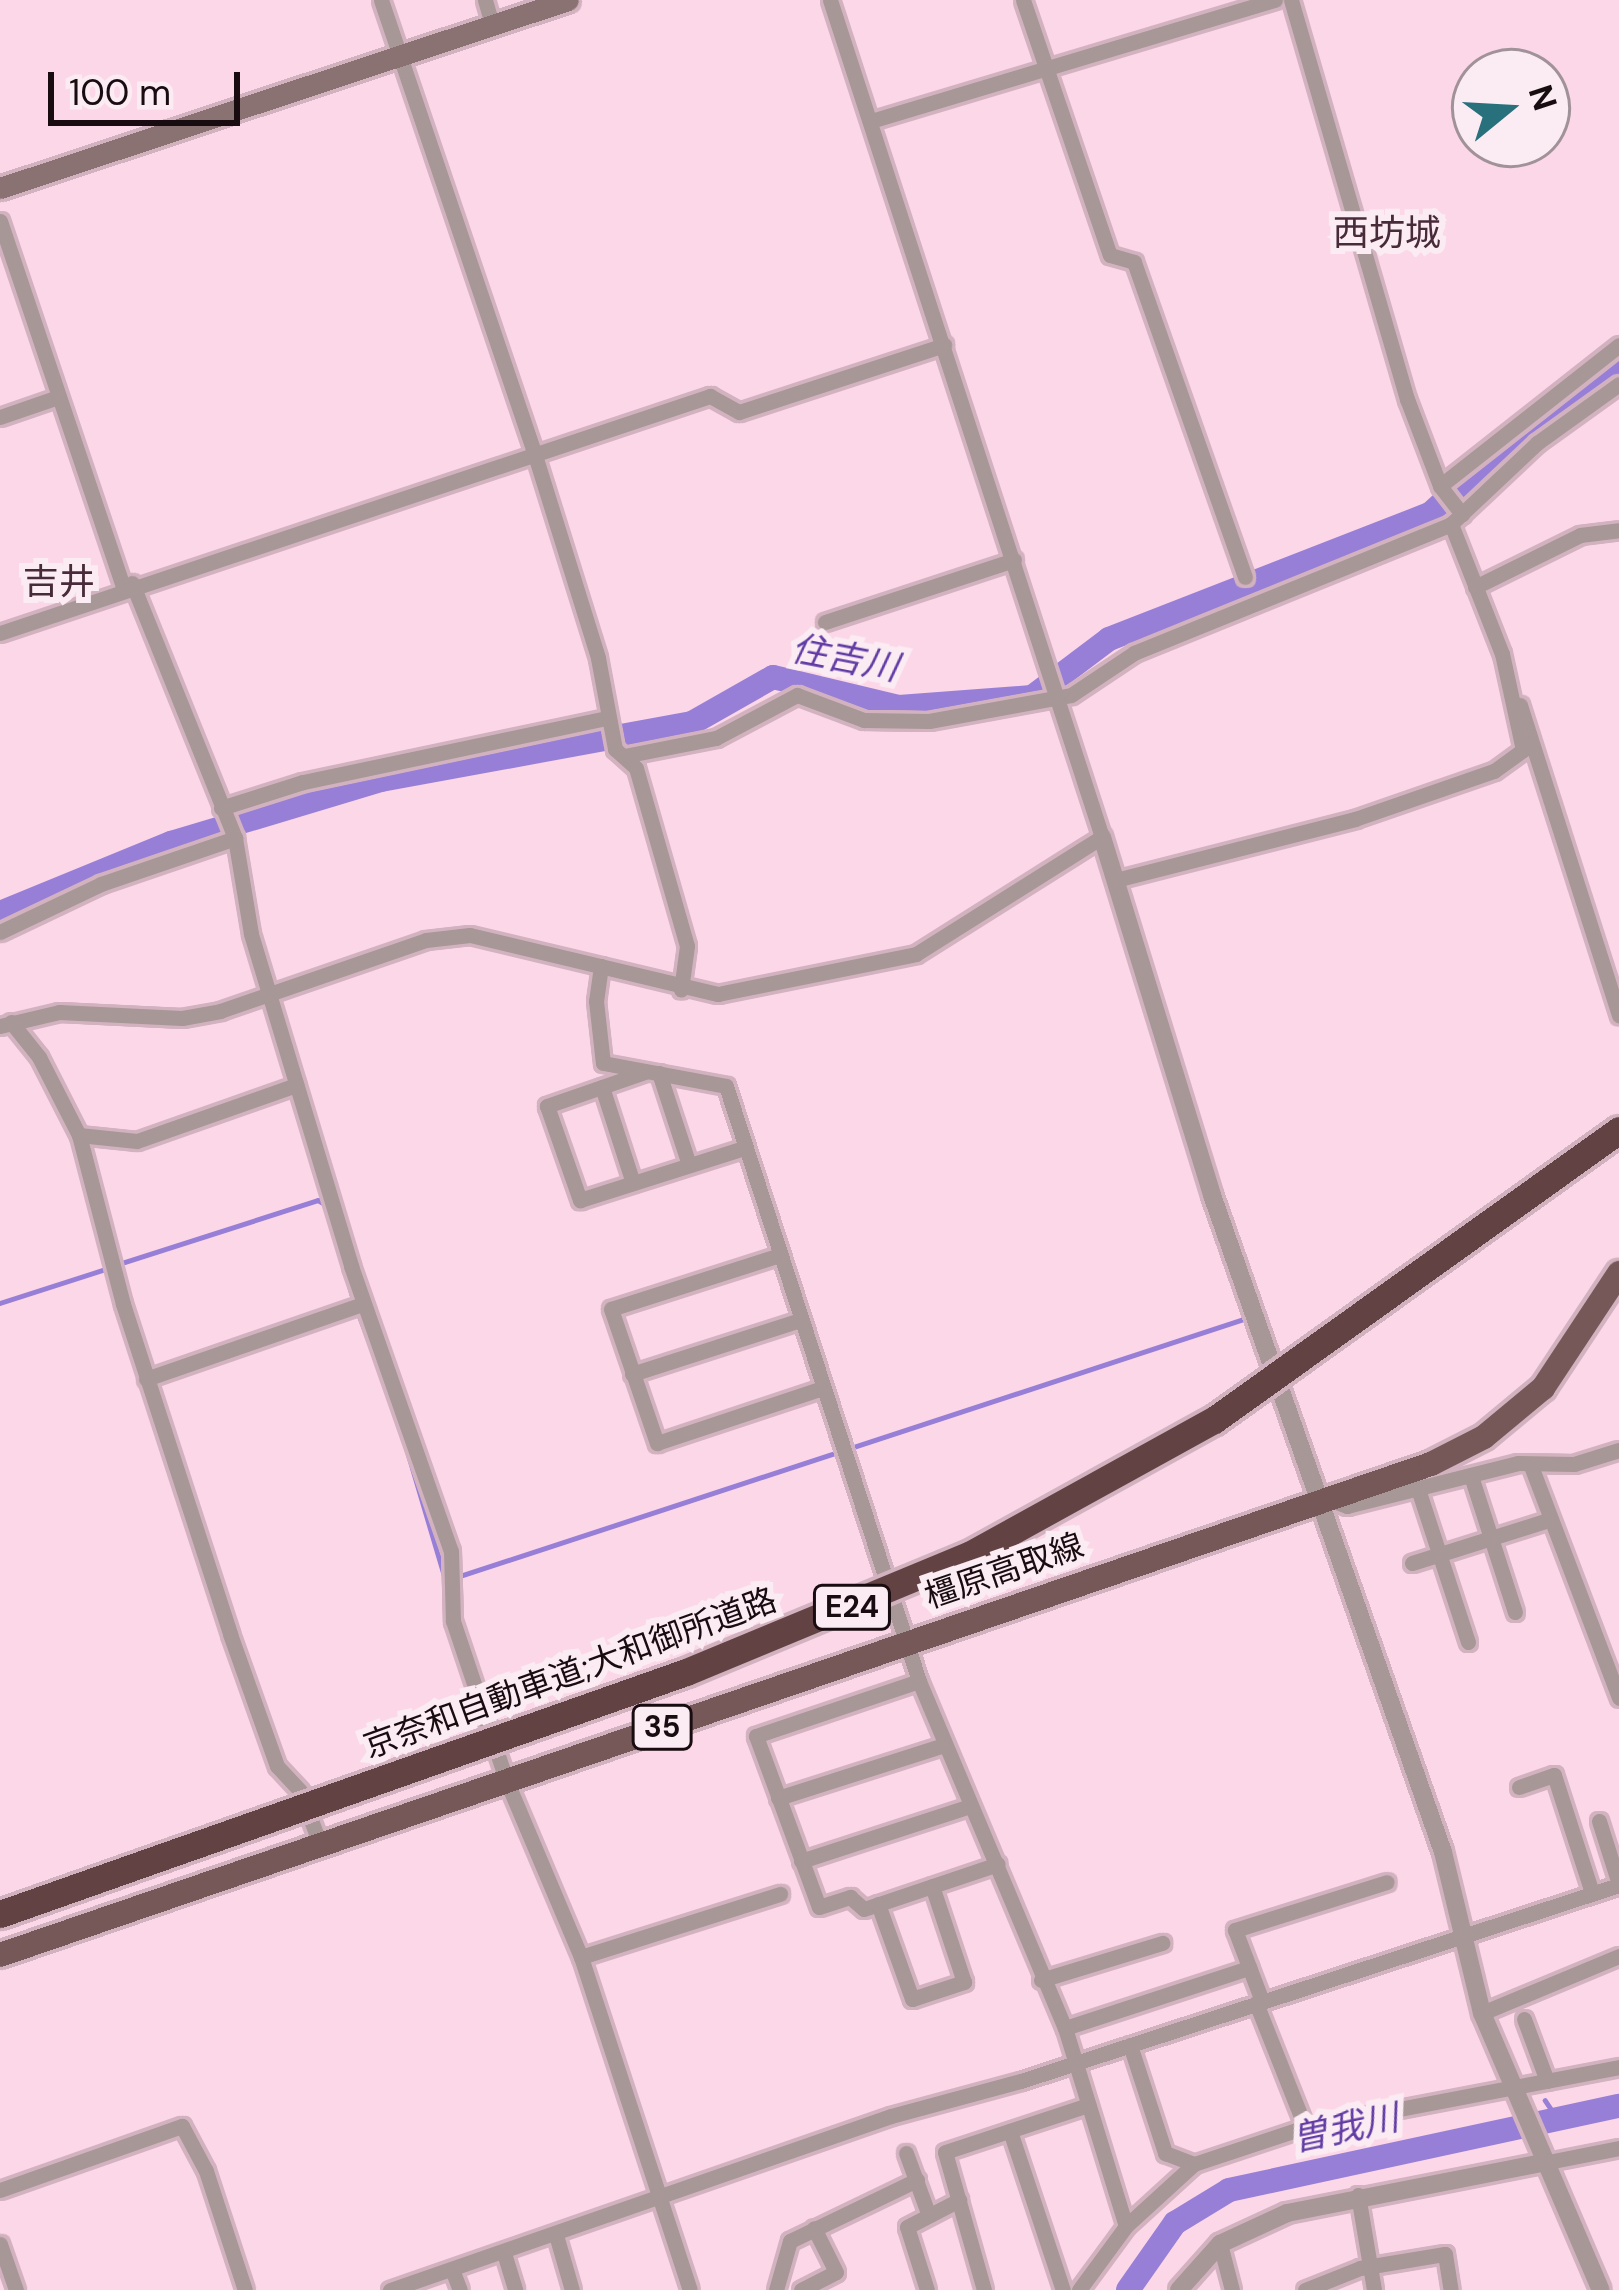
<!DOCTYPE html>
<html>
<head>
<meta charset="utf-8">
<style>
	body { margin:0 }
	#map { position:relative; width:1619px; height:2290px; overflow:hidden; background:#fcd7e7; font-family:"DM Sans","Noto Sans JP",sans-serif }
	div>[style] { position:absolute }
	.stream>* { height:4.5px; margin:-2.25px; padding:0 2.25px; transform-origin:2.25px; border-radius:2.25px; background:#977fd7 }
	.river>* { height:24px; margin:-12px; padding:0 12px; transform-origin:12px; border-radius:12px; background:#977fd7 }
	.roads { filter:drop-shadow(3px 0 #d3b2c0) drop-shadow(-3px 0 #d3b2c0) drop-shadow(0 3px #d3b2c0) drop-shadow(0 -3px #d3b2c0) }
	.minor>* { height:15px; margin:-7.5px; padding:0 7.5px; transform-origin:7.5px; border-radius:7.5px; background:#a89797 }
	.tertiary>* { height:18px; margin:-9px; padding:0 9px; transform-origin:9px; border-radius:9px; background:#a89797 }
	.secondary>* { height:21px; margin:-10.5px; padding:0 10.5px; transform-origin:10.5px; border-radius:10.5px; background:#8b7272 }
	.primary>* { height:24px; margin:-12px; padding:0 12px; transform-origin:12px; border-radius:12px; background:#765858 }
	.bridges { filter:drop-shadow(3px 0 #d3b2c0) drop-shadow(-3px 0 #d3b2c0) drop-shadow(0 3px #d3b2c0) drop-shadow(0 -3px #d3b2c0) }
	.motorway-bridge>* { height:27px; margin:-13.5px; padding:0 13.5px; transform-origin:13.5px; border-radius:13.5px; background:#634243 }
	span { translate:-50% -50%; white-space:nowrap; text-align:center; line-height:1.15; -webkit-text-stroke:12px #fbebf2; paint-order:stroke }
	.shield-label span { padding:3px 9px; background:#fbebf2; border:3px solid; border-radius:9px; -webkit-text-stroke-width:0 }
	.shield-label { font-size:30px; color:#180c11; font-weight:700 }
	.street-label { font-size:33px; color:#180c11 }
	.neighbourhood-label { font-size:36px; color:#472b38 }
	.water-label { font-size:36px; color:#603ca4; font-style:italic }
	.north { position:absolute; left:1451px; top:48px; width:120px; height:120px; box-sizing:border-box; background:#fbebf2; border:3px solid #a09298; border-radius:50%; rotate:72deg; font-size:33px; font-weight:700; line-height:48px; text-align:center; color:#180c11 }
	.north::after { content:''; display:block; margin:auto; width:42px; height:54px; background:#29707d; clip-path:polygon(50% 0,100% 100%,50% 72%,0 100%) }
	.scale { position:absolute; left:48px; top:72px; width:192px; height:54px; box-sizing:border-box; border:6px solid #180c11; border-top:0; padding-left:15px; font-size:36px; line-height:42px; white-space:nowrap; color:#180c11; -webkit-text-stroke:9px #fbebf2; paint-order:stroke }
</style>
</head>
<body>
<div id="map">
	<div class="stream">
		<i style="left:335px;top:1237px;width:67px;rotate:73.5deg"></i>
		<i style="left:119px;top:1264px;width:209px;rotate:-17.8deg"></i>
		<i style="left:318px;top:1200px;width:8px;rotate:30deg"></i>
		<i style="left:0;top:1303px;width:114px;rotate:-17.8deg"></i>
		<i style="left:358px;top:1312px;width:48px;rotate:69.3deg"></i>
		<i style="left:1271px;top:1391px;width:57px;rotate:70.6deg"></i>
		<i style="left:403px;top:1436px;width:144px;rotate:73.5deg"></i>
		<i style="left:1323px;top:1539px;width:84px;rotate:69.8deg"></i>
		<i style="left:454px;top:1578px;width:835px;rotate:-18.15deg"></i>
		<i style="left:1397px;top:1748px;width:18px;rotate:71deg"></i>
		<i style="left:1545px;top:2100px;width:22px;rotate:56deg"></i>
	</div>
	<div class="river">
		<i style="left:0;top:913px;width:185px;rotate:-22.3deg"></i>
		<i style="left:171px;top:843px;width:219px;rotate:-16.7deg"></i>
		<i style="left:381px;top:780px;width:316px;rotate:-10.4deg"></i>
		<i style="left:692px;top:723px;width:93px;rotate:-29.6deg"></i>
		<i style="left:773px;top:677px;width:130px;rotate:13.4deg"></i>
		<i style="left:899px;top:707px;width:133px;rotate:-4.3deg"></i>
		<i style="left:1032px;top:697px;width:96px;rotate:-37deg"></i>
		<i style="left:1109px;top:639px;width:344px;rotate:-21.3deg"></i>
		<i style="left:1430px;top:514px;width:113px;rotate:-42.5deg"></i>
		<i style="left:1513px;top:438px;width:130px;rotate:-35.3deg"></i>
		<i style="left:1128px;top:2290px;width:82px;rotate:-55deg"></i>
		<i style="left:1175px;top:2223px;width:63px;rotate:-31.4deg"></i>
		<i style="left:1229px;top:2190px;width:399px;rotate:-12.2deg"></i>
	</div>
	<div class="roads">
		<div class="minor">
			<i style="left:381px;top:0;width:477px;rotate:71.3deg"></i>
			<i style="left:534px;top:452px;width:216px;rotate:72.7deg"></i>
			<i style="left:598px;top:658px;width:93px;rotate:79.4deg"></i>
			<i style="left:615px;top:749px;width:28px;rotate:42deg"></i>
			<i style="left:636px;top:768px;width:185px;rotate:74deg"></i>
			<i style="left:687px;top:946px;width:44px;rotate:97.8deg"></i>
			<i style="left:485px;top:0;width:26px;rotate:74deg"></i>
			<i style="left:1023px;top:0;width:269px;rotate:71.2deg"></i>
			<i style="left:1110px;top:255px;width:25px;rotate:16deg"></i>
			<i style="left:1134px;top:262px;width:334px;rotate:70.6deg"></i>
			<i style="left:1291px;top:0;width:416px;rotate:73.8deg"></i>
			<i style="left:1407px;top:399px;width:93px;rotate:69.2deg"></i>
			<i style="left:1440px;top:486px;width:36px;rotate:52deg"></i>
			<i style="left:871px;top:121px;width:422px;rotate:-16.7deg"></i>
			<i style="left:0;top:221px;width:385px;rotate:71.4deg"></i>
			<i style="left:0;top:417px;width:61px;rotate:-19deg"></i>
			<i style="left:1440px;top:486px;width:228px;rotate:-38.2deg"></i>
			<i style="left:132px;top:583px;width:275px;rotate:68deg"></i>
			<i style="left:235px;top:838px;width:97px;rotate:80.5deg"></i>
			<i style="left:251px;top:934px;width:347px;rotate:73.2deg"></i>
			<i style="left:351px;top:1266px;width:302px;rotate:70.7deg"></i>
			<i style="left:451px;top:1551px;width:70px;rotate:88.4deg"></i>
			<i style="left:453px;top:1621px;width:170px;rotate:71.5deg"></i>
			<i style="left:507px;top:1782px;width:190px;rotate:67.1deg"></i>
			<i style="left:581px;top:1957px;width:350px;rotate:71.9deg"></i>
			<i style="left:1475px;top:587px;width:117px;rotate:-26.3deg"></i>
			<i style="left:1580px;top:535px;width:39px;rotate:-7deg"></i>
			<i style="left:825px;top:622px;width:199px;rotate:-18.2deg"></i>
			<i style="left:0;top:633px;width:749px;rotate:-18.46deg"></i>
			<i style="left:710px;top:396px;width:33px;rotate:29deg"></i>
			<i style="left:739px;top:412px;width:216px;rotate:-18.1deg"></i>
			<i style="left:1520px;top:705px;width:326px;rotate:72.3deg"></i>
			<i style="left:624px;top:756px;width:94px;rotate:-11.1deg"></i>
			<i style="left:716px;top:738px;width:92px;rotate:-28deg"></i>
			<i style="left:797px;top:695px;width:72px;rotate:20.5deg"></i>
			<i style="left:864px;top:720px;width:65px;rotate:0.9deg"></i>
			<i style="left:929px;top:721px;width:144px;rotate:-10.4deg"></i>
			<i style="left:1071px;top:695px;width:76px;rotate:-33.7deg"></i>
			<i style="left:1134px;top:653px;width:342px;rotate:-22.1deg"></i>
			<i style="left:1451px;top:524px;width:118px;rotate:-43.3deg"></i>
			<i style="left:1537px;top:443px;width:101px;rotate:-35.7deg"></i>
			<i style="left:221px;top:808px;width:86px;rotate:-17.6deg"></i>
			<i style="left:303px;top:782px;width:310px;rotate:-11.9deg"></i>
			<i style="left:1116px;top:880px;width:247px;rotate:-14.3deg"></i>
			<i style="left:1355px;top:819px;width:147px;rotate:-19.1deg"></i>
			<i style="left:1494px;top:771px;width:36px;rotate:-36deg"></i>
			<i style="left:1523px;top:750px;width:98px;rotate:-102.3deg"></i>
			<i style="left:1502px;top:654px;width:140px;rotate:-111.4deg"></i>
			<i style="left:0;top:932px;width:112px;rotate:-25.4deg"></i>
			<i style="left:101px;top:884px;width:142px;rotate:-18.9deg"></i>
			<i style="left:601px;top:966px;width:35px;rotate:98deg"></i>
			<i style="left:596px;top:1001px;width:62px;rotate:83.6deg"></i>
			<i style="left:603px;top:1063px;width:125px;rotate:10.6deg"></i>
			<i style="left:726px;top:1086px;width:626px;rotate:72.03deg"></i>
			<i style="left:919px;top:1681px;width:376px;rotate:67.2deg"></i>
			<i style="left:1065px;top:2028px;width:207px;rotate:72.9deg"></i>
			<i style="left:11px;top:1022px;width:45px;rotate:51.3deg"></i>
			<i style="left:39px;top:1057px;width:88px;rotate:62.9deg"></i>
			<i style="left:79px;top:1135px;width:175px;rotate:75.4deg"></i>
			<i style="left:123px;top:1304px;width:347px;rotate:72deg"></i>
			<i style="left:230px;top:1634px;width:140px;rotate:70.4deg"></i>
			<i style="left:277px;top:1766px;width:34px;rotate:47deg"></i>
			<i style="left:300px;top:1791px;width:57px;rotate:69.3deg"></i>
			<i style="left:0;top:1026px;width:61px;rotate:-13.3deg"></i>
			<i style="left:59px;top:1012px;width:123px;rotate:2.8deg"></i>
			<i style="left:182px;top:1018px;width:39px;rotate:-10deg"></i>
			<i style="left:220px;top:1011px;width:218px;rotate:-19deg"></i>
			<i style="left:426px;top:940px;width:44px;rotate:-6.5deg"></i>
			<i style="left:470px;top:935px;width:255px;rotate:13.4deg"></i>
			<i style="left:718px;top:994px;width:202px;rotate:-11.4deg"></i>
			<i style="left:916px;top:954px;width:220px;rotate:-32.2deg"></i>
			<i style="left:1102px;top:837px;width:880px;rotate:-108deg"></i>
			<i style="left:645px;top:1072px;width:104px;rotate:160.9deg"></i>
			<i style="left:547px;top:1106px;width:100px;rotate:70.7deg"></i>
			<i style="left:580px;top:1200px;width:172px;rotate:-17.6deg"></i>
			<i style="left:659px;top:1073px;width:97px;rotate:71.9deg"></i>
			<i style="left:602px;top:1087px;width:101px;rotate:72.1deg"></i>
			<i style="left:79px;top:1135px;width:58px;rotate:5.9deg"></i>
			<i style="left:137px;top:1141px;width:169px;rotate:-19.4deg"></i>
			<i style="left:777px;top:1256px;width:174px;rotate:162.3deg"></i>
			<i style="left:611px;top:1309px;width:142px;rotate:71.1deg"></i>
			<i style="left:657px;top:1443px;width:171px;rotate:-18.4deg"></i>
			<i style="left:632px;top:1374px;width:173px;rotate:-17.8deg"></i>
			<i style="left:146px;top:1379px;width:230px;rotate:-19.1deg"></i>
			<i style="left:1531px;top:1466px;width:248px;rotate:69.2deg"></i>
			<i style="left:1471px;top:1476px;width:143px;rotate:72.1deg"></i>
			<i style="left:1418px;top:1489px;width:161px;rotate:71.9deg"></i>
			<i style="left:1331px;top:1500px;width:17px;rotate:21deg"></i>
			<i style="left:1347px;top:1506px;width:176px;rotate:-14.1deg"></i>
			<i style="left:1518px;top:1463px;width:56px;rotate:1deg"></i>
			<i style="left:1574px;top:1464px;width:47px;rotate:-17.3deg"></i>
			<i style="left:1412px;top:1563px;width:143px;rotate:-17.5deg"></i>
			<i style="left:919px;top:1681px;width:172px;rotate:161.4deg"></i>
			<i style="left:756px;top:1736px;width:182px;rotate:69.8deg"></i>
			<i style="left:819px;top:1907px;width:33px;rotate:-18deg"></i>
			<i style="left:850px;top:1897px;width:18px;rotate:41deg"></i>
			<i style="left:864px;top:1909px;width:141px;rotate:-18.6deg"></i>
			<i style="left:1519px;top:1787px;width:37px;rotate:-19deg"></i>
			<i style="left:1554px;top:1775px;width:124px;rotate:72.1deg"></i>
			<i style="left:778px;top:1798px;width:171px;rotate:-17.7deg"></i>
			<i style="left:1599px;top:1821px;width:66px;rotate:72.4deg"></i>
			<i style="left:801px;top:1861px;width:175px;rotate:-18deg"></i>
			<i style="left:878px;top:1904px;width:101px;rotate:70.3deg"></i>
			<i style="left:912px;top:1999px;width:55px;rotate:-18.1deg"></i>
			<i style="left:964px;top:1982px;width:101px;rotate:-108.4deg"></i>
			<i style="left:581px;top:1957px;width:209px;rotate:-17.6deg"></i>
			<i style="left:1041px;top:1980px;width:127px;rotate:-17deg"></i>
			<i style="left:1262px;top:2001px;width:76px;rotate:-110.8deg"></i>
			<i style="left:1235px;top:1930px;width:159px;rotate:-17.5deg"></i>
			<i style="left:1256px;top:2003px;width:133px;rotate:68.4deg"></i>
			<i style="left:1482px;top:2013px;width:148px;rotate:-22.6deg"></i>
			<i style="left:1524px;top:2019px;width:66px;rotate:69.6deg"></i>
			<i style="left:1065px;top:2028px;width:194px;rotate:-18.1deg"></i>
			<i style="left:1130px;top:2045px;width:114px;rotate:72deg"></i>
			<i style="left:1165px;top:2153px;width:31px;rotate:21deg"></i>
			<i style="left:1010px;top:2131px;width:168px;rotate:71.6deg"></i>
			<i style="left:906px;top:2153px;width:64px;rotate:69.9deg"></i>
			<i style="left:1543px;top:2163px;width:77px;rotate:-11.2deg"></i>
			<i style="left:0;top:2190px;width:193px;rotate:-19.4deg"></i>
			<i style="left:182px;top:2126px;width:51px;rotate:61.9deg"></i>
			<i style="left:206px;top:2171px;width:125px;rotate:71.9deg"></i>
			<i style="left:1358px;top:2195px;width:96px;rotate:80.4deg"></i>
			<i style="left:556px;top:2235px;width:57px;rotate:73.8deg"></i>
			<i style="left:0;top:2244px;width:49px;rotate:70.8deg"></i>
			<i style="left:1220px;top:2244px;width:48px;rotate:75.4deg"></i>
			<i style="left:504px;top:2253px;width:39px;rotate:73deg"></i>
			<i style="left:453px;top:2272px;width:19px;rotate:69deg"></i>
			<i style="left:390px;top:2290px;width:530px;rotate:-19.15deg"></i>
			<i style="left:891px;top:2116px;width:135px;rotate:-15.1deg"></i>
			<i style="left:1021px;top:2081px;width:629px;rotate:-18.15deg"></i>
			<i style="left:776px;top:2290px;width:51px;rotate:-74.1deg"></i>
			<i style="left:790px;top:2241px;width:141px;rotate:-25.7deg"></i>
			<i style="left:801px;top:2290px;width:39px;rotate:-27deg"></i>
			<i style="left:836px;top:2272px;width:49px;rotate:-116.6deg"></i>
			<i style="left:927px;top:2290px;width:66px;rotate:-107.6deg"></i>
			<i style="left:907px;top:2227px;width:59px;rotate:-27.4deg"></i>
			<i style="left:984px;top:2290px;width:143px;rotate:-105.8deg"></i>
			<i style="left:945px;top:2152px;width:151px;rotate:-18.2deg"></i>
			<i style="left:1079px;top:2290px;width:79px;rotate:-53.7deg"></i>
			<i style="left:1126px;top:2226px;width:92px;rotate:-42.4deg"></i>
			<i style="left:1194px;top:2164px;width:117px;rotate:-18.4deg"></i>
			<i style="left:1305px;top:2127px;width:320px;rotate:-10.8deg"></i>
			<i style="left:1305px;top:2290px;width:59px;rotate:-21.8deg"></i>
			<i style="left:1360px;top:2268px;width:86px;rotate:-9.4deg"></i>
			<i style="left:1445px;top:2254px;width:36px;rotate:81deg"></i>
		</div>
		<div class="tertiary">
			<i style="left:1102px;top:837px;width:375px;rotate:72.9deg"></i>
			<i style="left:1212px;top:1195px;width:696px;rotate:70.63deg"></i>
			<i style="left:1443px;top:1852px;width:166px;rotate:76.4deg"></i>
			<i style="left:1482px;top:2013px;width:301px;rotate:66.8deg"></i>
			<i style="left:1179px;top:2290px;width:62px;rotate:-48.3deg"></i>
			<i style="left:1220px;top:2244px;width:74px;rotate:-24.8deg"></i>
			<i style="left:1287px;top:2213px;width:261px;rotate:-11.1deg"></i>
		</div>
		<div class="secondary">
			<i style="left:0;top:188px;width:598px;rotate:-18.31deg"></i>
		</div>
		<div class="primary">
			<i style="left:0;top:1955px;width:1513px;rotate:-18.94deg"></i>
			<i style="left:1431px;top:1464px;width:59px;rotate:-27deg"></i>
			<i style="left:1484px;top:1437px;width:77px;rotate:-39.7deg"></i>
			<i style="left:1543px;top:1388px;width:138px;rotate:-56.5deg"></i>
		</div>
	</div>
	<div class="bridges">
		<div class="motorway-bridge">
			<i style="left:0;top:1914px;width:727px;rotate:-19.43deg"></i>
			<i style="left:686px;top:1672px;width:306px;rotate:-22.5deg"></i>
			<i style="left:969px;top:1555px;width:280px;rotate:-28.9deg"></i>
			<i style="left:1214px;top:1420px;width:498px;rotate:-35.6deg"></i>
		</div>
	</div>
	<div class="shield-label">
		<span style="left:852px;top:1607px">E24</span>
		<span style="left:662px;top:1727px">35</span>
	</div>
	<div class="street-label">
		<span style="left:1004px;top:1571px;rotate:-19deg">橿原高取線</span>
		<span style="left:570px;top:1673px;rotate:-20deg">京奈和自動車道;大和御所道路</span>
	</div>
	<div class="neighbourhood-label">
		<span style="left:1387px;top:233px">西坊城</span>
		<span style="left:59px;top:582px">吉井</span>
	</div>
	<div class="water-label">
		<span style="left:845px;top:658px;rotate:11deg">住吉川</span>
		<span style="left:1345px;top:2128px;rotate:-12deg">曽我川</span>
	</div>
	<div class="north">N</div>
	<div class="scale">100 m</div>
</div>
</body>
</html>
